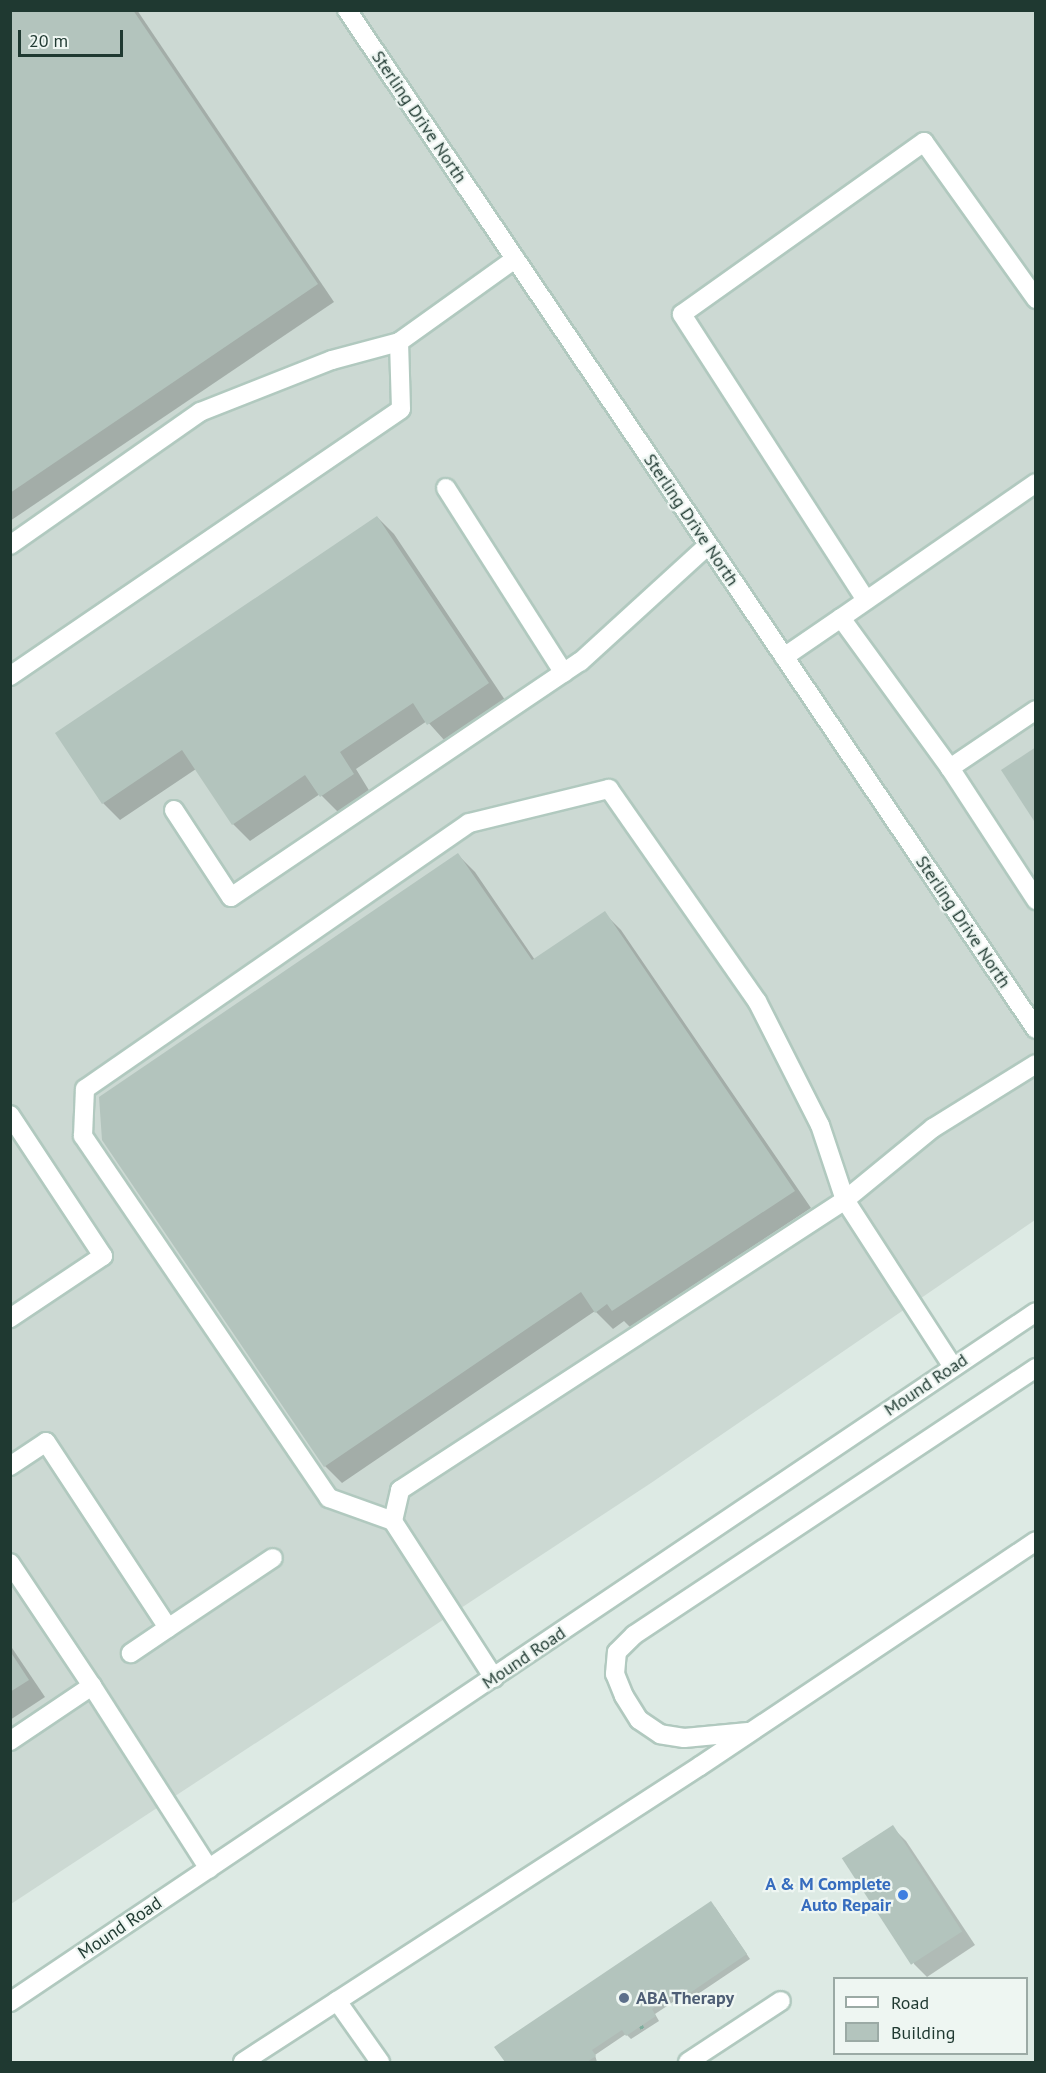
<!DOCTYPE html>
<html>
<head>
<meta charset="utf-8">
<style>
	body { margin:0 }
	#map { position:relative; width:1046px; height:2073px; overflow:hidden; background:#ddeae4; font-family:"PT Sans",sans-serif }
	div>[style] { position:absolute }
	.built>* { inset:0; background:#ccd9d3 }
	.shadow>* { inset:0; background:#0003 }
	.building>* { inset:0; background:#b3c4bd; transform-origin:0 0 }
	.path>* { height:4px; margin-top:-2px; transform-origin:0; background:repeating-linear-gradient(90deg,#7dae9d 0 3px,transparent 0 7.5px) }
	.roads { filter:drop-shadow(2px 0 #b1c9bf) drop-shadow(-2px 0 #b1c9bf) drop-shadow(0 2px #b1c9bf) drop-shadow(0 -2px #b1c9bf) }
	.service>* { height:18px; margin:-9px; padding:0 9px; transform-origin:9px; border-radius:9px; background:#fff }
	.minor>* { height:18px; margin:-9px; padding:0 9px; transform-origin:9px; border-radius:9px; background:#fff }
	.secondary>* { height:18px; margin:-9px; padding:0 9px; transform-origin:9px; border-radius:9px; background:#fff }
	.dots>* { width:16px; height:16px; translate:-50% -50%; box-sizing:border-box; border:3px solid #eef6f2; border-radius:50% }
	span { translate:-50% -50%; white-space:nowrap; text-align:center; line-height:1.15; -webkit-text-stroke:4.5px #eef6f2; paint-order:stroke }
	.street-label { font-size:18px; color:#1f3931 }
	.shop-label { font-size:18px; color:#366cbe; font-weight:700 }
	.right { translate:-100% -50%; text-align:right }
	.service-label { font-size:18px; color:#4e5e75; font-weight:700 }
	.left { translate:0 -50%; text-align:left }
	.frame { position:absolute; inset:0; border:12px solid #1f3931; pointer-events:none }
	.legend { position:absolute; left:833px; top:1977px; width:195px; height:78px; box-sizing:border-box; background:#eef6f2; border:2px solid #9baaa5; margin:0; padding:8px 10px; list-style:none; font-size:18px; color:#1f3931 }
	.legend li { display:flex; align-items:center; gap:12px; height:30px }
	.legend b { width:30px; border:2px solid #9baaa5 }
	.scale { position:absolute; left:18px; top:30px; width:105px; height:27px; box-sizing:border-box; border:3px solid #1f3931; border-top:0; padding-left:8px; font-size:18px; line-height:21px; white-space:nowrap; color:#1f3931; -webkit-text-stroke:4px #eef6f2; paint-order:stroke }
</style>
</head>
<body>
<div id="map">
	<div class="built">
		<i style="clip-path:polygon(11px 11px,1035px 11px,1035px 1220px,651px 1483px,11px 1904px)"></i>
	</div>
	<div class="shadow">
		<i style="clip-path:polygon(10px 10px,137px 10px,334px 302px,10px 521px)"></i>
		<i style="clip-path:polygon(377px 517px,394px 534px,505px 700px,445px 741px,427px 721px,356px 769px,370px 792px,339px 813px,320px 794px,250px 841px,233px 824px,196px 769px,120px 820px,103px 803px)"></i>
		<i style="clip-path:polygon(458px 855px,475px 872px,535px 960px,604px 913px,621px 930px,811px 1208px,630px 1327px,624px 1321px,613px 1329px,595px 1311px,342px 1483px,325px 1466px)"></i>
		<i style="clip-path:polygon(10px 1645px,45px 1697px,10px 1720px)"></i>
		<i style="clip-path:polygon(892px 1827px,906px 1841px,975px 1945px,927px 1977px,914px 1964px)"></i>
		<i style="clip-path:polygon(715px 1907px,750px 1959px,689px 2000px,685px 1994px,655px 2014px,659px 2021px,631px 2039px,626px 2034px,595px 2055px,597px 2062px,506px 2062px,496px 2047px)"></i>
	</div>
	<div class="building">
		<i style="clip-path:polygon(10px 10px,133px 10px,318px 284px,10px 493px)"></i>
		<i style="clip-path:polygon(377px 516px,489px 683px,427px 725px,413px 703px,340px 752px,354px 774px,320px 797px,305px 775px,232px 825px,182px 750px,102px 804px,55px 733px)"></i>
		<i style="clip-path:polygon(1036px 747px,1036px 824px,1001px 770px)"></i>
		<i style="clip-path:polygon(458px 853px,532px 960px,605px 911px,795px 1191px,612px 1311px,607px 1304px,595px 1313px,581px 1292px,324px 1467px,102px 1140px,99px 1097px)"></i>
		<i style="clip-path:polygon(10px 1651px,29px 1680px,10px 1692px)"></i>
		<i style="left:893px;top:1825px;width:127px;height:61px;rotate:57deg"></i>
		<i style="clip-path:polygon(711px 1901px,747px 1954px,684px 1997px,680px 1990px,652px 2009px,656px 2016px,626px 2036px,622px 2030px,592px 2050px,596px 2056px,587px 2062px,505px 2062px,494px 2047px)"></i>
	</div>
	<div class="path">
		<i style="left:641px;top:2026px;width:7px;rotate:63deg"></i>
	</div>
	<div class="roads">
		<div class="service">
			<i style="left:446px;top:488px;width:219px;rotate:57.5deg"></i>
			<i style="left:10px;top:545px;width:232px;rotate:-35deg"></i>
			<i style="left:200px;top:412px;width:142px;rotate:-21.5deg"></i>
			<i style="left:332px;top:360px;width:69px;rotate:-15deg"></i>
			<i style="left:399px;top:342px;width:143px;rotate:-35.6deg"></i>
			<i style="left:866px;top:600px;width:340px;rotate:-122.8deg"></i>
			<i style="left:682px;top:314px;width:297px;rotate:-35.4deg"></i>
			<i style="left:924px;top:142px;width:193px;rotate:54.5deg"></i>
			<i style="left:841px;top:618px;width:237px;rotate:-34.7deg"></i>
			<i style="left:784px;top:657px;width:69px;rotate:-34.4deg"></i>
			<i style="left:841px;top:618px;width:185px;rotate:54deg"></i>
			<i style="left:10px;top:676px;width:473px;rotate:-34.3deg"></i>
			<i style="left:401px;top:409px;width:67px;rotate:-91.7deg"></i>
			<i style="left:1036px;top:710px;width:104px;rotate:146deg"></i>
			<i style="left:950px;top:768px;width:158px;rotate:56.9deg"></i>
			<i style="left:174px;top:810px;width:104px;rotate:56.8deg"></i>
			<i style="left:231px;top:897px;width:421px;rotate:-34deg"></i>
			<i style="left:580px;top:662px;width:173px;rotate:-42.4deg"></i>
			<i style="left:10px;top:1115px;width:169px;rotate:56.6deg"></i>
			<i style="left:103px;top:1256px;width:112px;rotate:146.3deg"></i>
			<i style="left:10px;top:1466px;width:43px;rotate:-33.7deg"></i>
			<i style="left:46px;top:1442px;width:222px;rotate:56.7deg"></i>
			<i style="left:168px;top:1628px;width:45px;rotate:146deg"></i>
			<i style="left:393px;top:1521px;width:68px;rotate:-160.2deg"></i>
			<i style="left:329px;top:1498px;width:438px;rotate:-124.2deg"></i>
			<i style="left:83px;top:1136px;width:47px;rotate:-87.6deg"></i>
			<i style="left:85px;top:1089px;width:467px;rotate:-34.7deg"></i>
			<i style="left:469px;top:823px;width:144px;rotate:-13.7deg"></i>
			<i style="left:609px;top:789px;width:259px;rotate:55.1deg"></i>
			<i style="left:757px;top:1001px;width:139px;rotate:63.1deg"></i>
			<i style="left:820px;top:1125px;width:79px;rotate:71.6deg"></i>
			<i style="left:845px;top:1200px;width:114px;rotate:-39.3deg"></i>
			<i style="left:933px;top:1128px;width:121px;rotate:-31.9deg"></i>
			<i style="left:10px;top:1563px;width:148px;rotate:56.3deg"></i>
			<i style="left:168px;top:1628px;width:126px;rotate:-33.7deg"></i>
			<i style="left:494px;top:1678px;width:187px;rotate:-122.8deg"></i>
			<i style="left:393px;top:1521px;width:32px;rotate:-77deg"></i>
			<i style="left:400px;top:1490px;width:531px;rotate:-33.09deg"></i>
			<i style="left:845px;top:1200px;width:199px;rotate:57.1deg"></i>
			<i style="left:10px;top:1741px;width:99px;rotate:-33.9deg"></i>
			<i style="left:92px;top:1686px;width:217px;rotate:57.4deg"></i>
			<i style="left:688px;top:2062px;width:111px;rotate:-33.3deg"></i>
		</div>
		<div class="minor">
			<i style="left:347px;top:10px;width:1230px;rotate:55.94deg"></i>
			<i style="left:337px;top:2001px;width:75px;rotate:54.8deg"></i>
		</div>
		<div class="secondary">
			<i style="left:748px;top:1732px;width:64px;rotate:174.6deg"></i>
			<i style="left:684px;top:1738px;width:24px;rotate:-171deg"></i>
			<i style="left:660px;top:1734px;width:25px;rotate:-146deg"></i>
			<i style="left:639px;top:1720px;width:28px;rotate:-122deg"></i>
			<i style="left:624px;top:1696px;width:24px;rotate:-112deg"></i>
			<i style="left:615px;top:1674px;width:22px;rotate:-85deg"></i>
			<i style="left:617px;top:1652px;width:24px;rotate:-45deg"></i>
			<i style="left:634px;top:1635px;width:483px;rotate:-33.6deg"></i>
			<i style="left:10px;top:2002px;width:1236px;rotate:-33.92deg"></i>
			<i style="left:243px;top:2062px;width:544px;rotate:-32.93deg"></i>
			<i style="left:700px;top:1766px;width:404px;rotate:-33.8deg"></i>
		</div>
	</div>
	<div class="dots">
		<i style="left:903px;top:1895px;background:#3f7fe0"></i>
		<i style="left:624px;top:1998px;background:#5c6f8a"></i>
	</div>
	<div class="street-label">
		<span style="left:419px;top:117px;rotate:56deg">Sterling Drive North</span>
		<span style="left:691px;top:520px;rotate:56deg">Sterling Drive North</span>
		<span style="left:963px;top:922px;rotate:56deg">Sterling Drive North</span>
		<span style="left:926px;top:1385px;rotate:-34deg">Mound Road</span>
		<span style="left:524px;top:1658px;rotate:-34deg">Mound Road</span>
		<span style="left:120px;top:1928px;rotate:-34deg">Mound Road</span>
	</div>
	<div class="shop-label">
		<span class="right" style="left:891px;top:1895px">A &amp; M Complete<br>Auto Repair</span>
	</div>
	<div class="service-label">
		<span class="left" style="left:636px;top:1998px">ABA Therapy</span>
	</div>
	<div class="frame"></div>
	<ul class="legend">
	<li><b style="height:8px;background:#fff"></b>Road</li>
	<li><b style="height:16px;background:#b3c4bd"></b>Building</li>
	</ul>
	<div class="scale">20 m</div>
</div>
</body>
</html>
